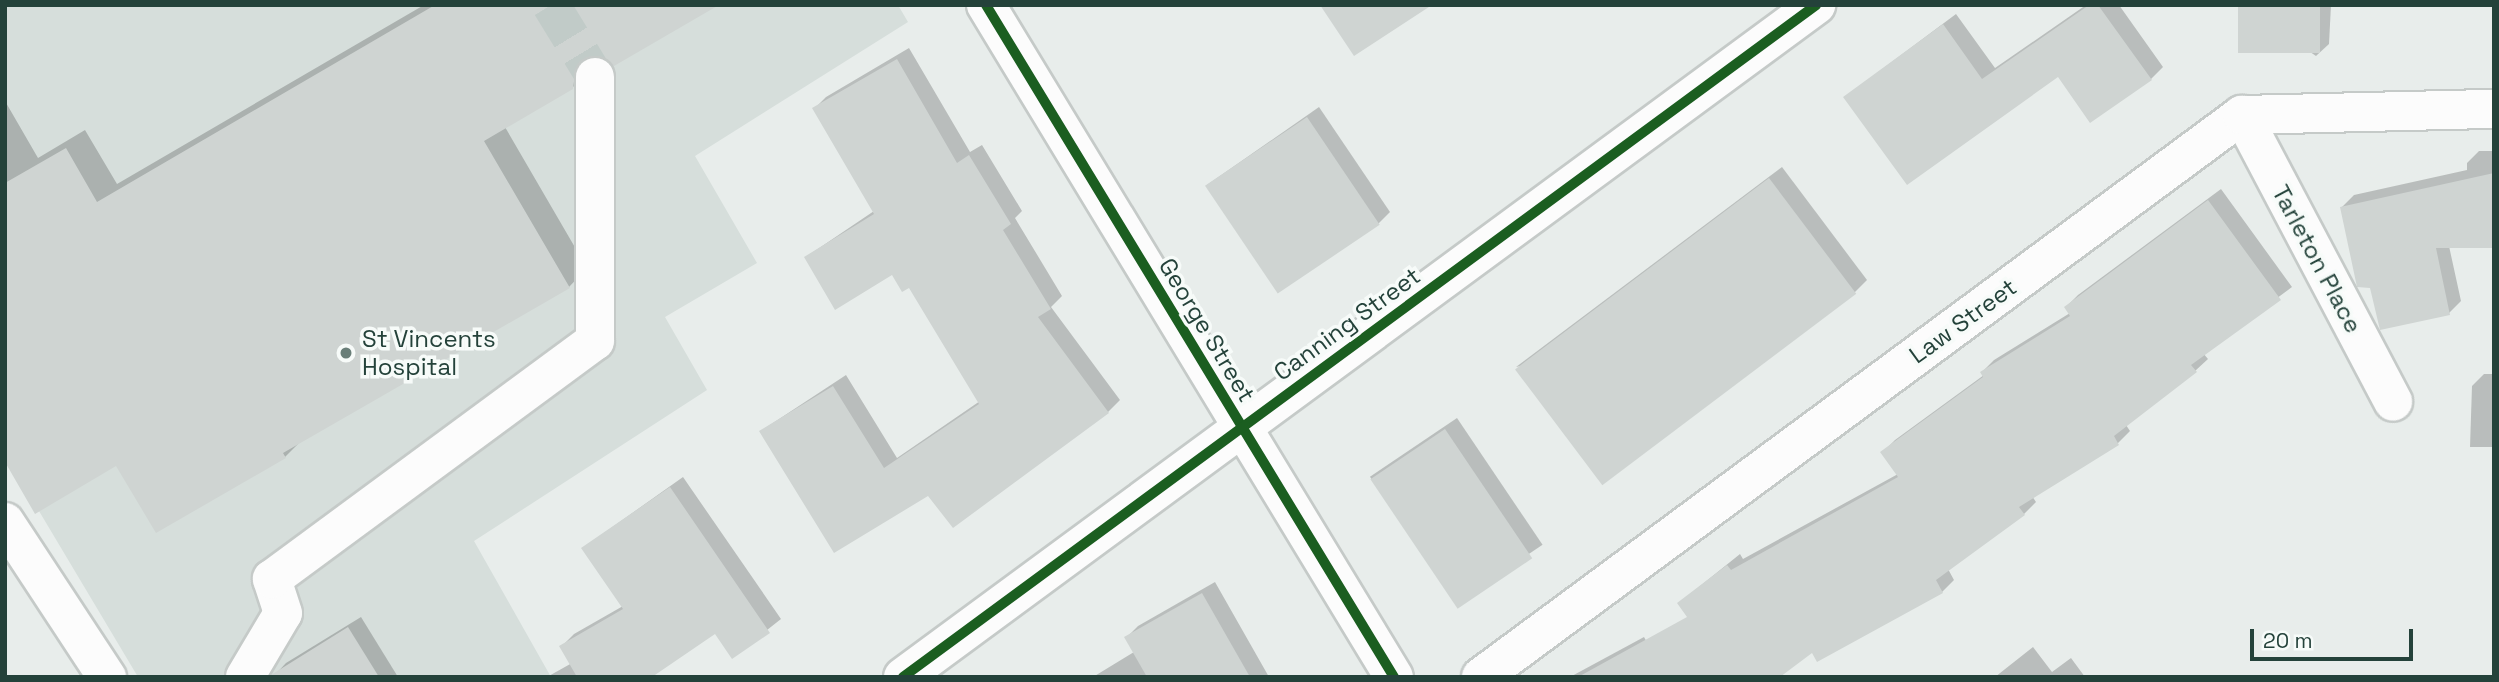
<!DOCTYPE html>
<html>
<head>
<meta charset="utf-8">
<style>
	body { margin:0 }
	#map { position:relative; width:2499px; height:682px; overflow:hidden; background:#e8edeb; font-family:"Space Grotesk",sans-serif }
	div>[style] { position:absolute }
	.built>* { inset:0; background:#d6dedb }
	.shadow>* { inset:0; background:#0003; transform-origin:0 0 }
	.building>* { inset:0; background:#cfd4d2; transform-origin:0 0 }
	.minor-tunnel>* { height:38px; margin-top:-19px; transform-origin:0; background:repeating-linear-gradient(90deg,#c1cbc8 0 38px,transparent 0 57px) }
	.roads { filter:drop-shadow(2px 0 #c5cac8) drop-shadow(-2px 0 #c5cac8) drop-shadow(0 2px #c5cac8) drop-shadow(0 -2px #c5cac8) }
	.minor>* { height:38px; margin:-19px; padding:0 19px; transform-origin:19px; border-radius:19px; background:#fcfcfc }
	.cycleway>* { height:10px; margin:-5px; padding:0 5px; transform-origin:5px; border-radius:5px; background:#1b5e20 }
	.dots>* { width:19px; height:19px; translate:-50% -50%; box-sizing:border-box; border:4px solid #f7fbf9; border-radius:50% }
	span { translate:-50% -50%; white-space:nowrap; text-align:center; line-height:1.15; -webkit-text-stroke:7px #f7fbf9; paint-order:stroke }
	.street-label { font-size:24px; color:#24423a }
	.poi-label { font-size:24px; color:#24423a }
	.left { translate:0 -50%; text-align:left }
	.frame { position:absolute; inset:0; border:7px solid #24423a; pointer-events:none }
	.scale { position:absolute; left:2250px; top:629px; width:163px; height:32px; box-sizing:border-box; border:4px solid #24423a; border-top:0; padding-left:9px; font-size:21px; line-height:24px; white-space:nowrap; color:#24423a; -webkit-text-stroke:5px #f7fbf9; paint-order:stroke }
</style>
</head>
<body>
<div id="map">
	<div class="built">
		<i style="clip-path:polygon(5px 5px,898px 5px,908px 22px,695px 156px,757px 263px,665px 317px,707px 390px,474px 541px,551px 677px,138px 677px,5px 454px)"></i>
	</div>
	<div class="shadow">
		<i style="clip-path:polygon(424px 5px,716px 5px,606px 56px,593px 56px,592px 68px,572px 88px,505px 127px,587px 268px,569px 287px,301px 441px,285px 457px,117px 464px,5px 459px,5px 101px,38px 158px,85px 130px,117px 184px)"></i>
		<i style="clip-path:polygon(2086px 5px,2119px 5px,2163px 67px,2151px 79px,2059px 75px,1845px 97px,1956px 14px,1995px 68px)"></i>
		<i style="clip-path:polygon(2240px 5px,2331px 5px,2329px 44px,2316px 56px)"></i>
		<i style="clip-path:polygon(909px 48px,970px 152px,982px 145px,1022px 211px,1015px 218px,1062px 296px,1051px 307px,1120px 400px,1108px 412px,929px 494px,761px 431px,846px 375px,897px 458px,980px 401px,909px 285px,893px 272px,806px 257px,874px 211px,814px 109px,826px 97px)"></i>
		<i style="clip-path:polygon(1319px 107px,1390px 212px,1378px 224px,1207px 185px)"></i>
		<i style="clip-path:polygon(2479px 151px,2494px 151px,2494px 246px,2449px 246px,2461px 301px,2449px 313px,2371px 286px,2342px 207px,2354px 195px,2467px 170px,2467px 163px)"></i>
		<i style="clip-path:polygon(1782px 167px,1867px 280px,1855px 292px,1516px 367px)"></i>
		<i style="clip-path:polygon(2221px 189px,2292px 287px,2203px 353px,2208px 359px,2195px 371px,2126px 425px,2130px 431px,2118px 443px,2032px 496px,2036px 502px,2024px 514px,1948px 569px,1954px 580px,1942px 592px,1812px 650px,1679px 603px,1740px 554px,1743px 559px,1898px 474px,1883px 452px,1895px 440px,1984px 375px,1982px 372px,1994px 360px,2070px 313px,2066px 307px,2078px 295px)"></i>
		<i style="clip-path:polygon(2484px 374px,2494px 374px,2494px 447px,2470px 447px,2472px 386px)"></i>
		<i style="left:1457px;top:418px;width:153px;height:105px;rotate:56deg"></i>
		<i style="clip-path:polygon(683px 477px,781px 619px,733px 657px,715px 631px,650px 677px,547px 677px,572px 663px,562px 646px,574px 634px,623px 606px,583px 548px)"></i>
		<i style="clip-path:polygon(1215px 582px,1269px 677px,1093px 677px,1134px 652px,1126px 638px,1138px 626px)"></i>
		<i style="clip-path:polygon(361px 617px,398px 677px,273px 677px,286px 663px)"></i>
		<i style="clip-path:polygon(1644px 637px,1666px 677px,1570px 677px)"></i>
		<i style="clip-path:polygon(2033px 647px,2052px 672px,2071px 658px,2085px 677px,1995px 677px)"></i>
	</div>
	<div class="building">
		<i style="clip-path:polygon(435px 5px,719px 5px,614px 66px,605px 58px,585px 58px,576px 67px,573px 89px,484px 141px,570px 288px,283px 453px,286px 458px,156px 533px,116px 466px,35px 514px,5px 462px,5px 183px,66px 148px,97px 202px)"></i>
		<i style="clip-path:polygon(1320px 5px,1432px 5px,1354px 56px)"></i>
		<i style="clip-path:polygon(2089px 5px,2098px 5px,2152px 80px,2090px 123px,2058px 77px,1907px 185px,1843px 97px,1943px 24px,1982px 79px)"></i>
		<i style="left:2238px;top:5px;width:82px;height:48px"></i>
		<i style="clip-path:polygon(897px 59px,957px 163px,969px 155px,1011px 224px,1003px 230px,1051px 309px,1038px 317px,1109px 413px,953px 528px,928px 496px,834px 553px,759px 431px,833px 386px,884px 468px,979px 404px,909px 288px,902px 292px,892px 275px,835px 310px,804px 257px,874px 214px,812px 108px)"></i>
		<i style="left:1307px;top:117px;width:130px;height:123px;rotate:56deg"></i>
		<i style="clip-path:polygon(2494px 173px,2494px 248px,2436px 248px,2450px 315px,2380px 330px,2370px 288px,2357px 287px,2340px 207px)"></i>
		<i style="left:1769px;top:178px;width:145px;height:318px;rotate:53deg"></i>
		<i style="clip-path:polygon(2208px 200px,2281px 300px,2191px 365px,2197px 372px,2114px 436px,2119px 445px,2019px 507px,2025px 515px,1936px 580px,1943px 593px,1817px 662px,1812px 653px,1780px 677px,1578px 677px,1687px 617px,1677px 603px,1727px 565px,1731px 570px,1898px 477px,1880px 452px,1983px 377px,1980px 372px,2070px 316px,2064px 307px)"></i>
		<i style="left:1445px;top:429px;width:156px;height:90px;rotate:56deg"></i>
		<i style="clip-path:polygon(670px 487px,770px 633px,732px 659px,715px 634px,652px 677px,577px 677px,559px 646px,623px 609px,581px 548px)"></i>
		<i style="clip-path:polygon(1202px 593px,1250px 677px,1147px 677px,1124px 637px)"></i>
		<i style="clip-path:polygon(348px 627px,379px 677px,271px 677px,271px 675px)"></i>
	</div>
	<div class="minor-tunnel">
		<i style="left:551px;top:5px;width:84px;rotate:58.6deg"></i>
	</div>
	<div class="roads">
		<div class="minor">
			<i style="left:986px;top:5px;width:786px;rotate:58.74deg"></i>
			<i style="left:2242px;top:115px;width:324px;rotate:62.2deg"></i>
			<i style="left:5px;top:522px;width:186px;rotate:56.7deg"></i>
			<i style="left:245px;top:677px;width:74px;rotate:-59.3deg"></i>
			<i style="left:283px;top:613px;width:36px;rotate:-108deg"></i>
			<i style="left:272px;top:579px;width:401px;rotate:-36.4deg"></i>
			<i style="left:595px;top:341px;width:264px;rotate:-90deg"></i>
			<i style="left:903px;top:677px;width:1134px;rotate:-36.35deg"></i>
			<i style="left:1481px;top:677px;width:946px;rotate:-36.45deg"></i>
			<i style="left:2242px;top:115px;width:252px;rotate:-1.4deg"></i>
		</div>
	</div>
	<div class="cycleway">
		<i style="left:986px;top:5px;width:786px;rotate:58.74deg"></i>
		<i style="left:903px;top:677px;width:1134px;rotate:-36.35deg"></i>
	</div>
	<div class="dots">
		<i style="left:346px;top:353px;background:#697e78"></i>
	</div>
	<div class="street-label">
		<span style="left:2317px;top:259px;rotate:62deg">Tarleton Place</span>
		<span style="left:1963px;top:321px;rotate:-36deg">Law Street</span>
		<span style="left:1347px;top:324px;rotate:-36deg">Canning Street</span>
		<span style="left:1207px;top:330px;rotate:59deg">George Street</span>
	</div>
	<div class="poi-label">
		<span class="left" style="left:362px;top:353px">St Vincents<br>Hospital</span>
	</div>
	<div class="frame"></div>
	<div class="scale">20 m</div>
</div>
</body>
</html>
